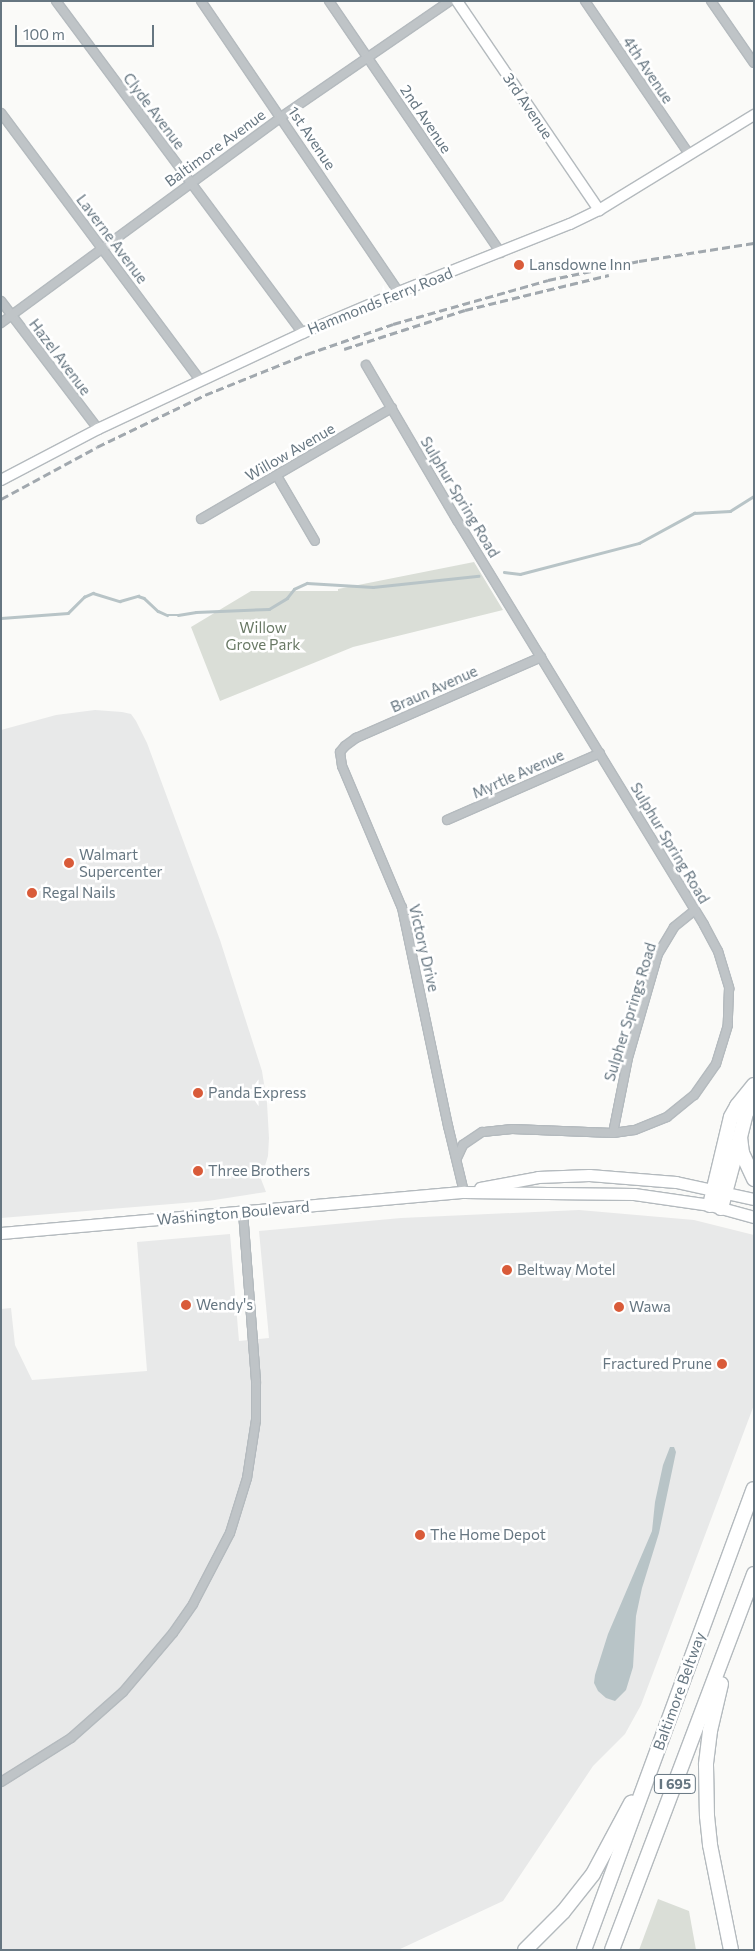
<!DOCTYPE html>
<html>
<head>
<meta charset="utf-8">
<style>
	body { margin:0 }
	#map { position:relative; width:755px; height:1951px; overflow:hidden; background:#fafaf8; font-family:Commissioner,sans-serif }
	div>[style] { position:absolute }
	.built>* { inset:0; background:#e8e9e9 }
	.green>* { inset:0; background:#daded7 }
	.water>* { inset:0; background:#b8c4c7 }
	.stream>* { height:2.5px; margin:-1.25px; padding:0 1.25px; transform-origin:1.25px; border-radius:1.25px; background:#b8c4c7 }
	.roads { filter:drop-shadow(1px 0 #b4babe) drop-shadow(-1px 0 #b4babe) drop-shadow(0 1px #b4babe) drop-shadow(0 -1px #b4babe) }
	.street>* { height:8px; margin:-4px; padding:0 4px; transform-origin:4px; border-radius:4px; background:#bfc4c7 }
	.secondary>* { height:10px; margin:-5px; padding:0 5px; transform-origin:5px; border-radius:5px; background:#fff }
	.primary>* { height:11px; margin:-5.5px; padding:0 5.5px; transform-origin:5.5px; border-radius:5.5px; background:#fff }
	.highway>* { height:14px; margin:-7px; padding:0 7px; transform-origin:7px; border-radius:7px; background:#fff }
	.rail>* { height:2.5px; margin-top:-1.25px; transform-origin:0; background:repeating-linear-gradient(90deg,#a1a8ae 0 8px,transparent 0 12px) }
	.dots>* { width:14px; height:14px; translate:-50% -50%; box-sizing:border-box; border:2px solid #fff; border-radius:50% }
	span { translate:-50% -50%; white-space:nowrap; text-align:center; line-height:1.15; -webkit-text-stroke:5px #fff; paint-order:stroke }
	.shield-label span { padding:1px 4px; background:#fff; border:1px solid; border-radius:4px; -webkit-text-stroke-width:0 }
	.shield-label { font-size:14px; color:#667681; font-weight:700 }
	.street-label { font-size:15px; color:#667681 }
	.poi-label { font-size:15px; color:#667681 }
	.left { translate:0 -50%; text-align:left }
	.right { translate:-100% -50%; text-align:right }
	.park-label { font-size:15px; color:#697965 }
	.frame { position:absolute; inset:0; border:2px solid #667681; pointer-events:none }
	.scale { position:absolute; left:15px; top:25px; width:139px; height:22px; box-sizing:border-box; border:2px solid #667681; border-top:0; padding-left:6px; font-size:15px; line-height:18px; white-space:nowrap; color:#667681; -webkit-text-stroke:4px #fff; paint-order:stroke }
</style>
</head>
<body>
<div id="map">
	<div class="built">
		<i style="clip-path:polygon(95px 710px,122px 712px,131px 714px,136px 721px,147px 743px,220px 940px,262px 1071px,267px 1103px,269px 1138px,268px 1156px,261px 1179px,266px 1192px,208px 1201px,1px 1218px,1px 730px,56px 715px)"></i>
		<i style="clip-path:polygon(579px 1210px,694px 1220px,754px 1235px,754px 1405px,641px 1705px,625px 1734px,593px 1766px,503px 1901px,398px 1950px,1px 1950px,1px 1309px,11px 1308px,15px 1345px,32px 1380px,147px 1371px,137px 1242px,230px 1234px,239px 1341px,269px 1338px,259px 1231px,401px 1218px)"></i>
	</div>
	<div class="green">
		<i style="clip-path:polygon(474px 562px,503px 610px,353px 647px,220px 701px,191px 627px,251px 591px,338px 591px,338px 589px)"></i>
		<i style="clip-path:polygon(658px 1899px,689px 1911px,696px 1950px,639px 1950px)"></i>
	</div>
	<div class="water">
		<i style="clip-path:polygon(670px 1447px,674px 1447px,676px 1452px,659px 1533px,642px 1588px,636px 1616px,633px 1667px,626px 1690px,615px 1701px,606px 1698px,598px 1691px,594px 1683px,595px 1675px,608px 1634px,652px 1531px,655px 1502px,663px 1465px)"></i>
	</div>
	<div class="stream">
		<i style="left:504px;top:572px;width:16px;rotate:7deg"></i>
		<i style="left:520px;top:574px;width:123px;rotate:-14.6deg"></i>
		<i style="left:639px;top:543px;width:63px;rotate:-28.6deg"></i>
		<i style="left:694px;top:513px;width:36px;rotate:-3deg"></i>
		<i style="left:730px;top:511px;width:28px;rotate:-32deg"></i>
		<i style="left:1px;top:618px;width:67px;rotate:-4.3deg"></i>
		<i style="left:68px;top:613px;width:23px;rotate:-45deg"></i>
		<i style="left:84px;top:597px;width:10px;rotate:-24deg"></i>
		<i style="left:93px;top:593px;width:28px;rotate:17deg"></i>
		<i style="left:120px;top:601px;width:19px;rotate:-16deg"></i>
		<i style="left:138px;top:596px;width:6px;rotate:18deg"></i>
		<i style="left:144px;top:598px;width:19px;rotate:43deg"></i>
		<i style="left:158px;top:611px;width:10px;rotate:24deg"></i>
		<i style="left:167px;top:615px;width:11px"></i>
		<i style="left:178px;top:615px;width:18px;rotate:-9deg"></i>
		<i style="left:196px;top:612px;width:73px;rotate:-2.4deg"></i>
		<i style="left:269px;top:609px;width:21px;rotate:-31deg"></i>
		<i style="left:287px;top:598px;width:11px;rotate:-52deg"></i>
		<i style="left:294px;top:589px;width:14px;rotate:-25deg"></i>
		<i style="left:307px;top:583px;width:66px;rotate:3.5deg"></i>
		<i style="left:373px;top:587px;width:106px;rotate:-6deg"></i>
	</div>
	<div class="roads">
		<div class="street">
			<i style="left:56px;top:1px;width:414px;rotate:53.4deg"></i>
			<i style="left:201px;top:1px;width:352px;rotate:55.8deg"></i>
			<i style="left:329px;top:1px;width:305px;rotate:55.7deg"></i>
			<i style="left:585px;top:1px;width:185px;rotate:55.8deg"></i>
			<i style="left:711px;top:1px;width:75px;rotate:55.3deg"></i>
			<i style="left:1px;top:113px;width:333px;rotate:53.3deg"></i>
			<i style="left:1px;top:301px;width:161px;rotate:52.8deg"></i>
			<i style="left:1px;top:323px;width:348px;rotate:-36.3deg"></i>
			<i style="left:281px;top:117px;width:205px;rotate:-34.5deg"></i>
			<i style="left:366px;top:365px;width:180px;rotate:59.6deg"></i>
			<i style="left:457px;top:520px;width:474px;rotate:58.6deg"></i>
			<i style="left:704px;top:925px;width:30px;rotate:62deg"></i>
			<i style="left:718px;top:951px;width:39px;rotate:73deg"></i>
			<i style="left:729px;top:988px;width:37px;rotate:92deg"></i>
			<i style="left:728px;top:1025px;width:41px;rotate:107.1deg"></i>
			<i style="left:716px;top:1064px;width:38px;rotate:125deg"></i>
			<i style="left:694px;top:1095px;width:35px;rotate:141deg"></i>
			<i style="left:667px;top:1117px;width:35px;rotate:158deg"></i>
			<i style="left:634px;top:1130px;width:21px;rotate:172deg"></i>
			<i style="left:613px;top:1133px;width:101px;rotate:-177.7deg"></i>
			<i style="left:512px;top:1129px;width:30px;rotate:174deg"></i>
			<i style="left:482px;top:1132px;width:23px;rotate:146deg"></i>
			<i style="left:463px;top:1145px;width:14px;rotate:115deg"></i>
			<i style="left:277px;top:476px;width:75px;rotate:59.7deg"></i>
			<i style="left:201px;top:519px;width:221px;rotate:-30.2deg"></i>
			<i style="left:447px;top:820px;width:167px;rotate:-23.6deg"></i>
			<i style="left:613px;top:1133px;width:76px;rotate:-78.7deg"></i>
			<i style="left:628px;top:1058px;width:108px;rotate:-73.9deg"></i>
			<i style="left:658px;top:954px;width:31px;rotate:-59deg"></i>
			<i style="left:674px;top:927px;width:27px;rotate:-39deg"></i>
			<i style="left:464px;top:1192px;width:68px;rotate:-103.6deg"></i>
			<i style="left:448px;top:1126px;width:223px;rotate:-101.9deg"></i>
			<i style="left:402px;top:908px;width:154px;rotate:-112.9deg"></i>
			<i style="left:342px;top:766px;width:14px;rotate:-98deg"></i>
			<i style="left:340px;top:752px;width:8px;rotate:-50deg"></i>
			<i style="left:345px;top:746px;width:14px;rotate:-36deg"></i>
			<i style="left:356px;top:738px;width:202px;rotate:-23.6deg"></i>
			<i style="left:1px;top:1782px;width:83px;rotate:-32.2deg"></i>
			<i style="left:71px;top:1738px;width:69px;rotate:-41.5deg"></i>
			<i style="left:123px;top:1692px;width:77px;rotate:-49.7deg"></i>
			<i style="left:173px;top:1633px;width:35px;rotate:-55deg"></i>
			<i style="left:193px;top:1604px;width:80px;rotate:-62.5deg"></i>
			<i style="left:230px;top:1533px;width:58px;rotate:-72.8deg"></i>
			<i style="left:247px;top:1478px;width:59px;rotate:-81.2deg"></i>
			<i style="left:256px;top:1420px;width:39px;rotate:-90deg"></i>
			<i style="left:256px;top:1381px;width:169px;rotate:-94.4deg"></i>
		</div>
		<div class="secondary">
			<i style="left:457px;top:1px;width:253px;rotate:55.8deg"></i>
			<i style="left:1px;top:480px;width:110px;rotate:-27.7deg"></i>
			<i style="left:98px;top:429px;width:226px;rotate:-25.1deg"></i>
			<i style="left:303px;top:333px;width:104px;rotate:-23.1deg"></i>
			<i style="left:399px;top:292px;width:184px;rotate:-21.7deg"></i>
			<i style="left:570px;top:224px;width:32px;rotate:-26deg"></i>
			<i style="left:599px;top:210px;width:182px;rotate:-31.5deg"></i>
		</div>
		<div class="primary">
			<i style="left:480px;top:1188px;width:59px;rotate:-10.7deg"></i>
			<i style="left:538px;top:1177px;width:51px;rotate:-2.2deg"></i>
			<i style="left:589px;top:1175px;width:87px;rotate:4.6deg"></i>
			<i style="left:676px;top:1182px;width:80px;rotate:12.3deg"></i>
			<i style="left:1px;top:1233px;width:465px;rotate:-5.1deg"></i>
			<i style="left:464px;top:1192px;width:170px;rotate:0.7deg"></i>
			<i style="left:634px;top:1194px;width:77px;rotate:8.2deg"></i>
			<i style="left:710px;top:1205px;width:46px;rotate:15.3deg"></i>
		</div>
		<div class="highway">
			<i style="left:754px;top:1101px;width:14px;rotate:124deg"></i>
			<i style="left:746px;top:1113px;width:25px;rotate:104deg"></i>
			<i style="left:740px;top:1137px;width:16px;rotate:83deg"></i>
			<i style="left:742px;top:1153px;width:29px;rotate:65deg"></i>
			<i style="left:710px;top:1205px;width:90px;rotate:-76.6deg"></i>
			<i style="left:731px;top:1117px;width:13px;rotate:-61deg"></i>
			<i style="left:737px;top:1106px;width:27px;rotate:-51deg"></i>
			<i style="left:721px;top:1208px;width:69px;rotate:-75deg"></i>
			<i style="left:721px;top:1684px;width:48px;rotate:103.2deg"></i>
			<i style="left:710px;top:1731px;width:34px;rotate:97deg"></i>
			<i style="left:706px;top:1765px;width:51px;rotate:88.9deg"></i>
			<i style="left:707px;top:1816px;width:29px;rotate:84deg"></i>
			<i style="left:710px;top:1845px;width:107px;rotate:78.7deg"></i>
			<i style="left:525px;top:1950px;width:54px;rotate:-45deg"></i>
			<i style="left:563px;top:1912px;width:48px;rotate:-51.7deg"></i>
			<i style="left:593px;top:1874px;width:81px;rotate:-61.8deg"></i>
			<i style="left:584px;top:1950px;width:491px;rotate:-69.8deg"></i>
			<i style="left:612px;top:1950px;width:402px;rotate:-69.3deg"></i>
		</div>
	</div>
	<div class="rail">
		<i style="left:344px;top:349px;width:127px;rotate:-17.9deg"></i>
		<i style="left:465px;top:310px;width:148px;rotate:-13.7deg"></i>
		<i style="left:1px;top:499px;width:109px;rotate:-28.4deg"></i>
		<i style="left:97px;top:447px;width:120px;rotate:-25.7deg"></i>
		<i style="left:205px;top:395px;width:110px;rotate:-21.9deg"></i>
		<i style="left:307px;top:354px;width:91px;rotate:-19.2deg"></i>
		<i style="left:393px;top:324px;width:161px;rotate:-15.8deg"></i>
		<i style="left:548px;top:280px;width:93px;rotate:-11.8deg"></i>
		<i style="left:639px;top:261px;width:116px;rotate:-8.9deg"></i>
	</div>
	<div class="dots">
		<i style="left:519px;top:265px;background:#d95b39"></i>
		<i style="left:69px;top:863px;background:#d95b39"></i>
		<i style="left:32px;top:893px;background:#d95b39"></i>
		<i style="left:198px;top:1093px;background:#d95b39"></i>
		<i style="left:198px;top:1171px;background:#d95b39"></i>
		<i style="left:507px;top:1270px;background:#d95b39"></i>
		<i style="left:186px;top:1305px;background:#d95b39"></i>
		<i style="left:619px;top:1307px;background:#d95b39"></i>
		<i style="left:722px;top:1364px;background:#d95b39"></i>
		<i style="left:420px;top:1535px;background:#d95b39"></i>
	</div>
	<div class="shield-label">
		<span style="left:675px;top:1784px">I 695</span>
	</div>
	<div class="street-label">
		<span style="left:648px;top:70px;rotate:56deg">4th Avenue</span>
		<span style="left:528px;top:106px;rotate:56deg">3rd Avenue</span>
		<span style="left:154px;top:111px;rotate:53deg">Clyde Avenue</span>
		<span style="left:426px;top:119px;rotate:56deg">2nd Avenue</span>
		<span style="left:312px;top:138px;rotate:56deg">1st Avenue</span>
		<span style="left:215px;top:148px;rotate:-36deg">Baltimore Avenue</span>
		<span style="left:112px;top:239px;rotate:53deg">Laverne Avenue</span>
		<span style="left:380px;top:301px;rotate:-22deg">Hammonds Ferry Road</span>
		<span style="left:60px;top:357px;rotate:53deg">Hazel Avenue</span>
		<span style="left:290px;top:452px;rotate:-30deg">Willow Avenue</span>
		<span style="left:460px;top:497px;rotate:59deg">Sulphur Spring Road</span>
		<span style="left:434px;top:689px;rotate:-24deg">Braun Avenue</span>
		<span style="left:518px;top:774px;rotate:-24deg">Myrtle Avenue</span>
		<span style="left:670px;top:843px;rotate:59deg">Sulphur Spring Road</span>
		<span style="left:424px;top:948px;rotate:77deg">Victory Drive</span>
		<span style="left:630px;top:1012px;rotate:-73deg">Sulpher Springs Road</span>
		<span style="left:233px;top:1213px;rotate:-5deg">Washington Boulevard</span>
		<span style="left:679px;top:1691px;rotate:-70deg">Baltimore Beltway</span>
	</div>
	<div class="poi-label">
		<span class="left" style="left:529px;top:265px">Lansdowne Inn</span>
		<span class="left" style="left:79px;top:863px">Walmart<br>Supercenter</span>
		<span class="left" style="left:42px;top:893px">Regal Nails</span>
		<span class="left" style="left:208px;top:1093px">Panda Express</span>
		<span class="left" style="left:208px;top:1171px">Three Brothers</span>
		<span class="left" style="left:517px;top:1270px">Beltway Motel</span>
		<span class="left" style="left:196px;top:1305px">Wendy's</span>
		<span class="left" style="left:629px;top:1307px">Wawa</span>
		<span class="right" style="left:712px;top:1364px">Fractured Prune</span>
		<span class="left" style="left:430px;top:1535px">The Home Depot</span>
	</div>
	<div class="park-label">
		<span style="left:263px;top:636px">Willow<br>Grove Park</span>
	</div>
	<div class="frame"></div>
	<div class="scale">100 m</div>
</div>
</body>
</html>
